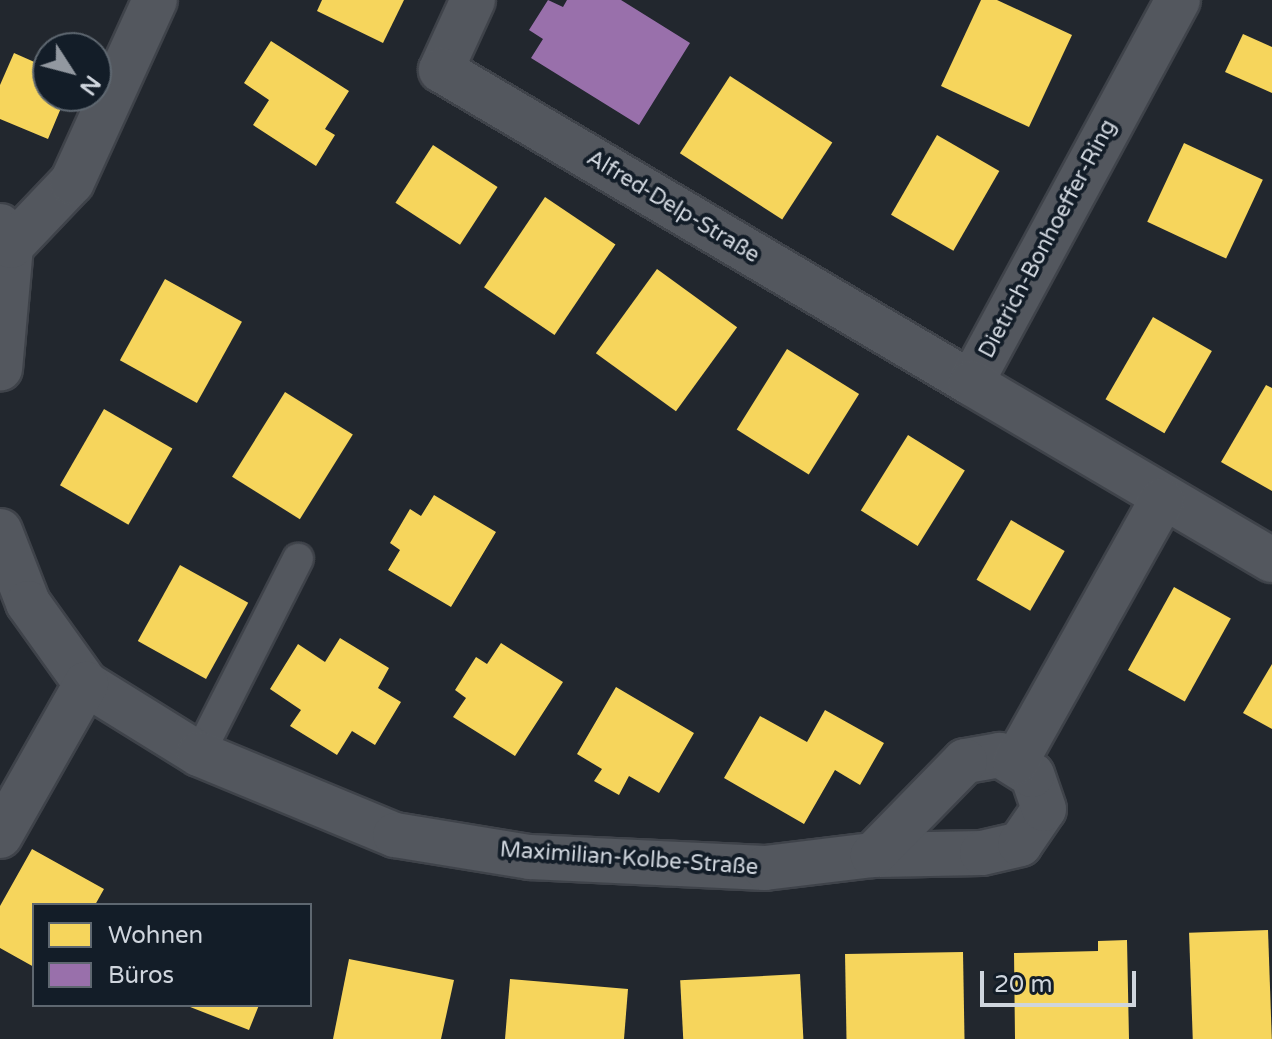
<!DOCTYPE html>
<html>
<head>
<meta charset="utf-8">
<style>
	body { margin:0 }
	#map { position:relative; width:1272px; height:1039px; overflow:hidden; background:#22272e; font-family:"Varela Round",sans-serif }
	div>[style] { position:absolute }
	.homes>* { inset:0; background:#f6d55c; transform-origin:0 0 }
	.offices>* { inset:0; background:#9970ab }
	.roads { filter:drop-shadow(2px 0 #3f434a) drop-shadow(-2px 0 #3f434a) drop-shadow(0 2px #3f434a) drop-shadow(0 -2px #3f434a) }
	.service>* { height:30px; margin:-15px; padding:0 15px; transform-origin:15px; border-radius:15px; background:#53575e }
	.minor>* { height:44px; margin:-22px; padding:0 22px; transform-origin:22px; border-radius:22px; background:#53575e }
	span { translate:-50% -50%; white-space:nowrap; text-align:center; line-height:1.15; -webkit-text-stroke:8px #131d28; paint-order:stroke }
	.street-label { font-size:22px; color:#cfd5dd }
	.legend { position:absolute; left:32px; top:903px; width:280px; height:104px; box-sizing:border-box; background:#131d28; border:2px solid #5e6770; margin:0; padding:10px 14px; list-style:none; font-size:24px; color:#cfd5dd }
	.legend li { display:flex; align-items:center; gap:16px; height:40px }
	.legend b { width:40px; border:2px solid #5e6770 }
	.north { position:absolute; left:32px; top:32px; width:80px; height:80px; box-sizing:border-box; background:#131d28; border:2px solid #5e6770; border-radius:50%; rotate:126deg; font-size:22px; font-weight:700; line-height:32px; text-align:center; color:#cfd5dd }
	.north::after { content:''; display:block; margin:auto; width:28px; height:36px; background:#9298a0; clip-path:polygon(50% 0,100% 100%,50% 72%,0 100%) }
	.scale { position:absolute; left:980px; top:971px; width:156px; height:36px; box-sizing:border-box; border:4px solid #cfd5dd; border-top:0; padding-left:10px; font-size:24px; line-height:28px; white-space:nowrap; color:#cfd5dd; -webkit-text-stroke:6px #131d28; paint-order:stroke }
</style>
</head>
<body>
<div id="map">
	<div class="homes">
		<i style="clip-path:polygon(322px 0,404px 0,383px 43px,317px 11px)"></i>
		<i style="clip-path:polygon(981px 0,997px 0,1072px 35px,1029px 127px,941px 86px)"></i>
		<i style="clip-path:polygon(1243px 34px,1272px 47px,1272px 93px,1225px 72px)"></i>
		<i style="clip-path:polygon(271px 41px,349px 91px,325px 129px,335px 135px,316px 166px,253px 125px,269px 100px,244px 83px)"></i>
		<i style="clip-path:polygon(14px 53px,48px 68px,48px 96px,66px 96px,48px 139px,0 119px,0 85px)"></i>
		<i style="left:730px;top:76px;width:122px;height:92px;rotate:33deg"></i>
		<i style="left:937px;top:135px;width:72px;height:92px;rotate:30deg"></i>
		<i style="left:1184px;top:143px;width:87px;height:87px;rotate:25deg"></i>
		<i style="left:433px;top:145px;width:77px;height:69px;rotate:33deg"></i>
		<i style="left:545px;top:197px;width:85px;height:109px;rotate:34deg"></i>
		<i style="left:657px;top:269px;width:99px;height:104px;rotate:36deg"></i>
		<i style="left:165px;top:279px;width:88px;height:93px;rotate:29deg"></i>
		<i style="left:1153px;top:317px;width:68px;height:95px;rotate:30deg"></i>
		<i style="left:787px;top:349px;width:85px;height:95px;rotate:32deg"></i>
		<i style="clip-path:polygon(1266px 385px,1272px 388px,1272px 491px,1221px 462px)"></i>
		<i style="left:285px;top:392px;width:80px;height:100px;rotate:32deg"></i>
		<i style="left:104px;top:409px;width:79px;height:88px;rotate:30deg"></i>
		<i style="left:908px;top:435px;width:67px;height:89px;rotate:32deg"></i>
		<i style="clip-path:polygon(434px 495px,496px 532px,451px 607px,388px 570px,400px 550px,390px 543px,410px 509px,421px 516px)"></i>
		<i style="left:1011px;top:520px;width:62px;height:69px;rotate:30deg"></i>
		<i style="left:180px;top:565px;width:78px;height:87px;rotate:29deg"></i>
		<i style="left:1174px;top:587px;width:65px;height:95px;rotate:29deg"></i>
		<i style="clip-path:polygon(340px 638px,389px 668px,378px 688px,401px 702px,375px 745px,352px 731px,337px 755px,290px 726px,301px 710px,270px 689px,298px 644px,325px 662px)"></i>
		<i style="clip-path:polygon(501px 643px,563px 682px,515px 756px,453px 717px,466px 698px,455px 690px,476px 657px,487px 664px)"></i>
		<i style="clip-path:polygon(1272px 664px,1272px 729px,1243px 713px)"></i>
		<i style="clip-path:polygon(616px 687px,694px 733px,659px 793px,629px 776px,619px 795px,594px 781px,602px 769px,577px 754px)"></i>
		<i style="clip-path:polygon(825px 710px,884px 743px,860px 785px,835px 770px,804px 824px,724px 778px,760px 716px,807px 742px)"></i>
		<i style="clip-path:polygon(32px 849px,104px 889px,95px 905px,34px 905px,34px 967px,0 948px,0 906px)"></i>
		<i style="left:1268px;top:930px;width:109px;height:79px;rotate:88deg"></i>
		<i style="clip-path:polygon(1127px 940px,1129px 1039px,1015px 1039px,1014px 953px,1098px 951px,1098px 941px)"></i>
		<i style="left:963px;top:952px;width:87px;height:118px;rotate:89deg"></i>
		<i style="clip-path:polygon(349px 959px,454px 980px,441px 1039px,333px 1039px)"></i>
		<i style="left:800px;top:974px;width:65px;height:120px;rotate:87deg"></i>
		<i style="clip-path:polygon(510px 979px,628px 989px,624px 1039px,505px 1039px)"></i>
		<i style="clip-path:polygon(185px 1005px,259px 1005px,249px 1030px)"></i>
	</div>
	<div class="offices">
		<i style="clip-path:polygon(548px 0,563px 7px,567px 0,621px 0,690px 43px,639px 125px,531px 58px,543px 39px,529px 30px)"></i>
	</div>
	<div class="roads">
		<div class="service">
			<i style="left:199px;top:754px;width:219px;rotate:-63.1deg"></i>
		</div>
		<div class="minor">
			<i style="left:473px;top:0;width:77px;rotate:114.6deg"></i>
			<i style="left:441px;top:70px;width:616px;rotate:30.56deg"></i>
			<i style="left:1178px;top:0;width:435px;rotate:118.4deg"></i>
			<i style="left:971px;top:383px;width:349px;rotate:30.5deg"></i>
			<i style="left:0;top:226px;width:23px;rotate:61deg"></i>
			<i style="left:11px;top:246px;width:123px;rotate:95.1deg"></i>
			<i style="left:11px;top:246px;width:88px;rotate:-46.4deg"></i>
			<i style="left:72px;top:182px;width:200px;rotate:-65.5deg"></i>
			<i style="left:0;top:531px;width:77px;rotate:68.7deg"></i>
			<i style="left:28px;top:603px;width:100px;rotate:54.4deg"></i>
			<i style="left:86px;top:684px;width:133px;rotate:31.8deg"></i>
			<i style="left:199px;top:754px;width:212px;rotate:22.5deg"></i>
			<i style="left:395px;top:835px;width:137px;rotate:9.3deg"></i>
			<i style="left:530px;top:857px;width:235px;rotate:2.7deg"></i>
			<i style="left:765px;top:868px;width:109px;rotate:-6.9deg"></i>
			<i style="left:873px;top:855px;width:109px;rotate:-1.1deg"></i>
			<i style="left:982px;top:853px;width:39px;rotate:-13deg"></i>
			<i style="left:1020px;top:844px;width:42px;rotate:-55.6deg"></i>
			<i style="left:1044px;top:809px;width:36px;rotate:-109deg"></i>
			<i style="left:1032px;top:775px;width:38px;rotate:-148deg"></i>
			<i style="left:1000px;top:755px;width:36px;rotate:170deg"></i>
			<i style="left:965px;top:761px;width:132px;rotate:134.4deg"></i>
			<i style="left:1015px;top:763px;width:301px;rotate:-60.8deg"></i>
			<i style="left:0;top:836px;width:175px;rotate:-60.5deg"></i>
		</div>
	</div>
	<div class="street-label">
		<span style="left:673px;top:207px;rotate:31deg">Alfred-Delp-Straße</span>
		<span style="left:1048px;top:239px;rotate:-62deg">Dietrich-Bonhoeffer-Ring</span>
		<span style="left:629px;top:859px;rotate:4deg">Maximilian-Kolbe-Straße</span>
	</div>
	<ul class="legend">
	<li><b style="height:22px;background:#f6d55c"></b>Wohnen</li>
	<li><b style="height:22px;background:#9970ab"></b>Büros</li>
	</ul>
	<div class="north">N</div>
	<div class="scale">20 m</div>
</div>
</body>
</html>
